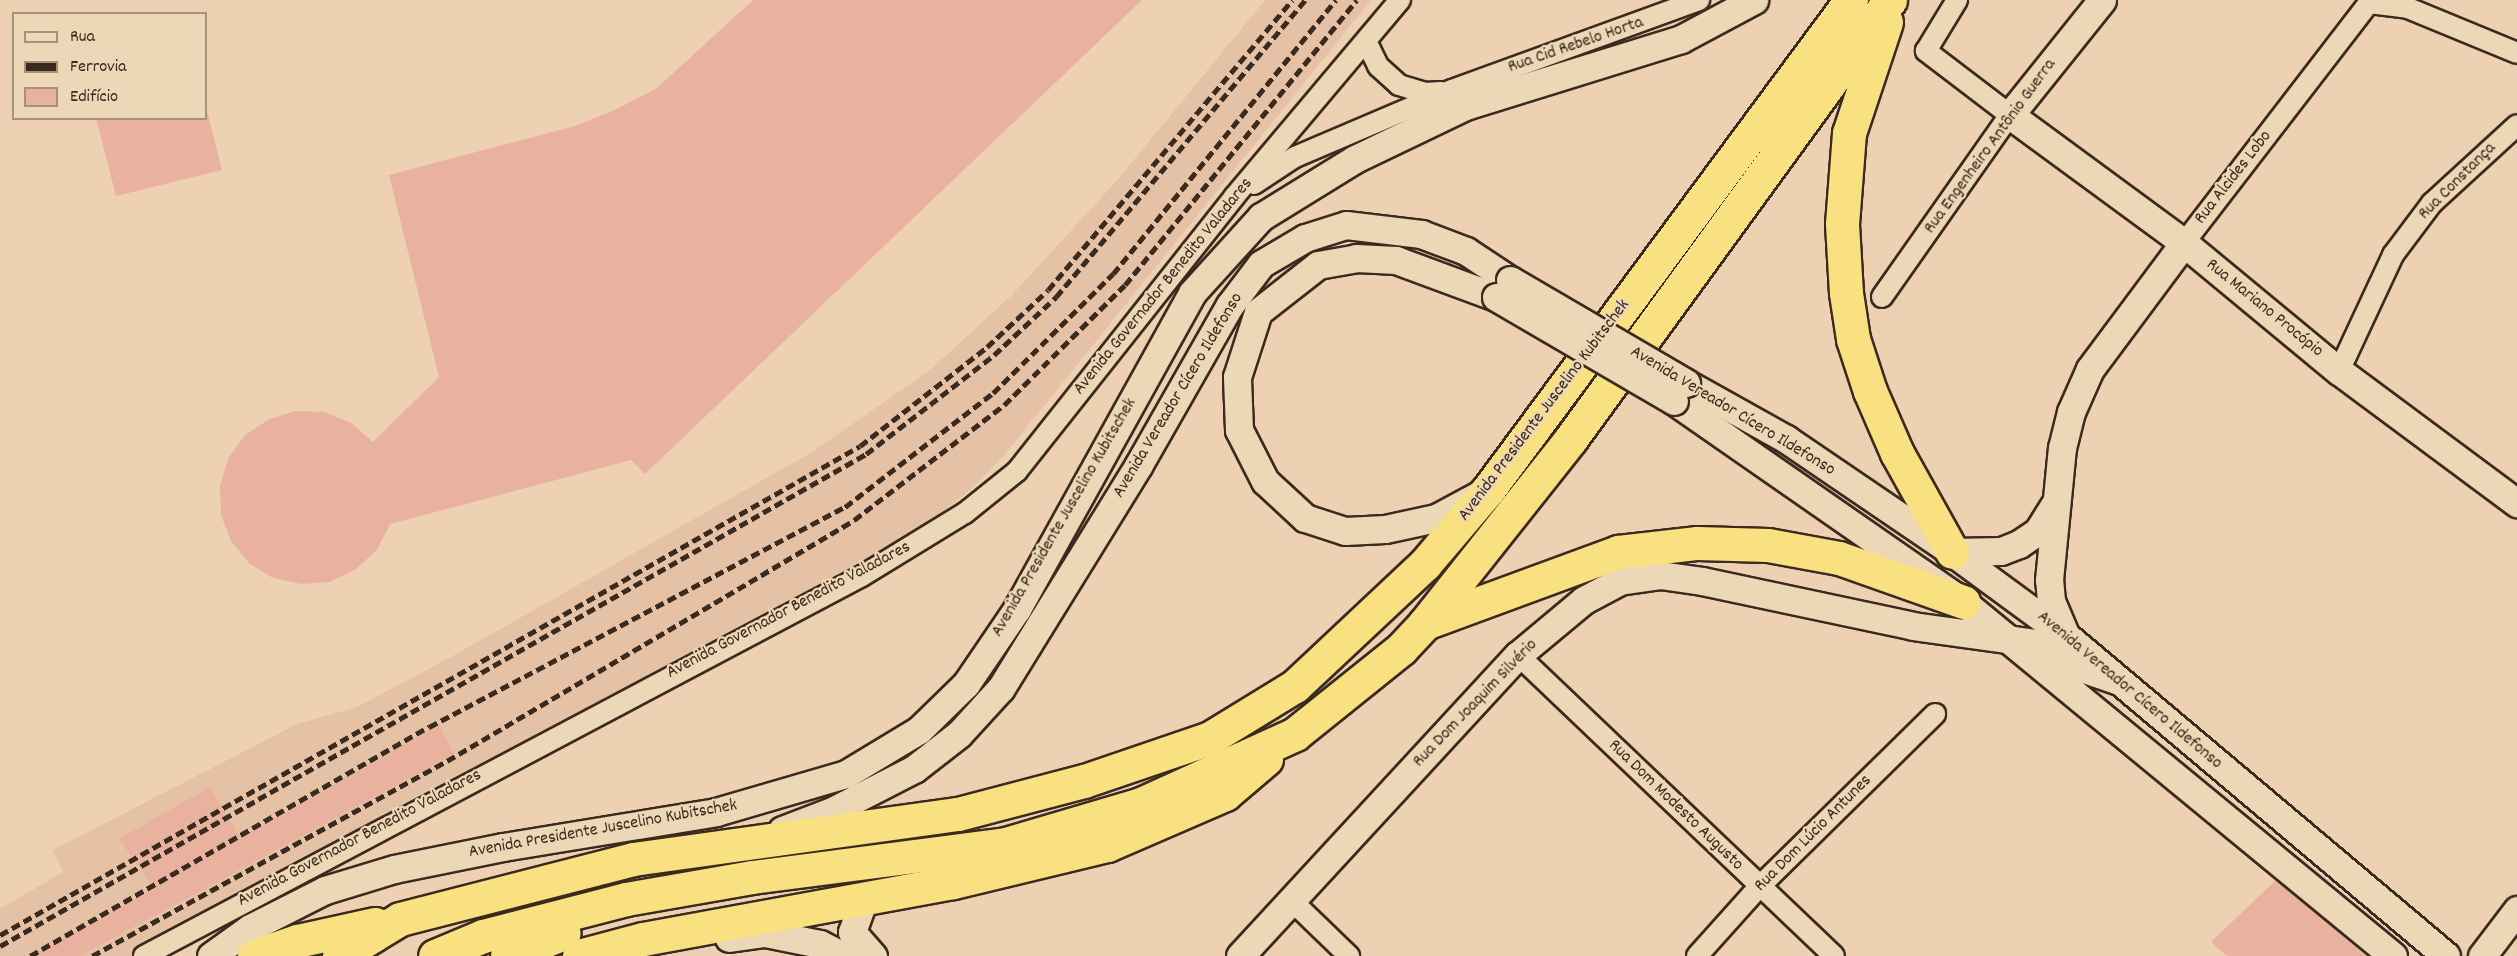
<!DOCTYPE html>
<html>
<head>
<meta charset="utf-8">
<style>
	body { margin:0 }
	#map { position:relative; width:2517px; height:956px; overflow:hidden; background:#edd1b2; font-family:Dekko,sans-serif }
	div>[style] { position:absolute }
	.built>* { inset:0; background:#e5c2a6 }
	.building>* { inset:0; background:#e8b29f }
	.roads { filter:drop-shadow(2px 0 #3b2a1e) drop-shadow(-2px 0 #3b2a1e) drop-shadow(0 2px #3b2a1e) drop-shadow(0 -2px #3b2a1e) }
	.street>* { height:20px; margin:-10px; padding:0 10px; transform-origin:10px; border-radius:10px; background:#ecd7b6 }
	.secondary>* { height:27px; margin:-13.5px; padding:0 13.5px; transform-origin:13.5px; border-radius:13.5px; background:#ecd7b6 }
	.highway>* { height:33px; margin:-16.5px; padding:0 16.5px; transform-origin:16.5px; border-radius:16.5px; background:#f9e181 }
	.rail>* { height:4.5px; margin-top:-2.25px; transform-origin:0; background:repeating-linear-gradient(90deg,#3b2a1e 0 9px,transparent 0 13.5px) }
	.bridges { filter:drop-shadow(2px 0 #3b2a1e) drop-shadow(-2px 0 #3b2a1e) drop-shadow(0 2px #3b2a1e) drop-shadow(0 -2px #3b2a1e) }
	.secondary-bridge>* { height:27px; margin:-13.5px; padding:0 13.5px; transform-origin:13.5px; border-radius:13.5px; background:#ecd7b6 }
	span { translate:-50% -50%; white-space:nowrap; text-align:center; line-height:1.15; -webkit-text-stroke:4.5px #ecd7b6; paint-order:stroke }
	.street-label { font-size:18px; color:#3b2a1e }
	.legend { position:absolute; left:12px; top:12px; width:195px; height:108px; box-sizing:border-box; background:#ecd7b6; border:2px solid #a59279; margin:0; padding:8px 10px; list-style:none; font-size:18px; color:#3b2a1e }
	.legend li { display:flex; align-items:center; gap:12px; height:30px }
	.legend b { width:30px; border:2px solid #a59279 }
</style>
</head>
<body>
<div id="map">
	<div class="built">
		<i style="clip-path:polygon(1265px 0,1371px 0,1001px 459px,969px 491px,922px 527px,152px 956px,0 956px,0 909px,63px 872px,53px 850px,297px 724px,357px 707px,451px 657px,812px 452px,929px 371px,1013px 294px,1120px 177px)"></i>
	</div>
	<div class="building">
		<i style="clip-path:polygon(753px 0,1142px 0,645px 474px,631px 460px,390px 524px,377px 550px,356px 569px,329px 582px,301px 584px,273px 578px,249px 563px,231px 541px,221px 515px,220px 486px,228px 459px,244px 436px,268px 420px,295px 411px,324px 412px,351px 423px,373px 442px,439px 377px,389px 175px,575px 126px,617px 109px,657px 88px)"></i>
		<i style="clip-path:polygon(206px 107px,222px 170px,116px 196px,96px 118px,206px 118px)"></i>
		<i style="clip-path:polygon(439px 725px,454px 754px,80px 956px,29px 956px,154px 889px,119px 839px,210px 787px,241px 838px)"></i>
		<i style="clip-path:polygon(2277px 879px,2366px 956px,2227px 956px,2211px 942px)"></i>
	</div>
	<div class="roads">
		<div class="street">
			<i style="left:1366px;top:41px;width:28px;rotate:64deg"></i>
			<i style="left:1378px;top:66px;width:28px;rotate:42deg"></i>
			<i style="left:1399px;top:85px;width:27px;rotate:17deg"></i>
			<i style="left:1425px;top:93px;width:16px;rotate:-4deg"></i>
			<i style="left:1254px;top:184px;width:49px;rotate:-33.4deg"></i>
			<i style="left:1295px;top:157px;width:171px;rotate:-23.1deg"></i>
			<i style="left:1452px;top:90px;width:263px;rotate:-20deg"></i>
			<i style="left:2184px;top:243px;width:303px;rotate:-52.4deg"></i>
			<i style="left:2369px;top:3px;width:39px;rotate:7deg"></i>
			<i style="left:2408px;top:8px;width:118px;rotate:22.4deg"></i>
			<i style="left:1882px;top:297px;width:223px;rotate:-54.9deg"></i>
			<i style="left:2010px;top:115px;width:106px;rotate:-142.7deg"></i>
			<i style="left:1926px;top:51px;width:60px;rotate:-58.7deg"></i>
			<i style="left:2339px;top:371px;width:128px;rotate:-65deg"></i>
			<i style="left:2393px;top:255px;width:65px;rotate:-53.1deg"></i>
			<i style="left:2432px;top:203px;width:115px;rotate:-42.5deg"></i>
			<i style="left:1518px;top:655px;width:436px;rotate:43.6deg"></i>
			<i style="left:1291px;top:900px;width:81px;rotate:44deg"></i>
			<i style="left:144px;top:956px;width:812px;rotate:-27.89deg"></i>
			<i style="left:862px;top:576px;width:121px;rotate:-31.5deg"></i>
			<i style="left:965px;top:513px;width:67px;rotate:-38.9deg"></i>
			<i style="left:1017px;top:471px;width:350px;rotate:-51.6deg"></i>
			<i style="left:1234px;top:197px;width:258px;rotate:-49.9deg"></i>
			<i style="left:1697px;top:956px;width:93px;rotate:-48.1deg"></i>
			<i style="left:1759px;top:887px;width:247px;rotate:-44.5deg"></i>
		</div>
		<div class="secondary">
			<i style="left:2102px;top:0;width:147px;rotate:128.7deg"></i>
			<i style="left:2010px;top:115px;width:216px;rotate:36.3deg"></i>
			<i style="left:2184px;top:243px;width:201px;rotate:39.6deg"></i>
			<i style="left:2339px;top:371px;width:222px;rotate:36.6deg"></i>
			<i style="left:1686px;top:383px;width:115px;rotate:29.2deg"></i>
			<i style="left:1786px;top:439px;width:201px;rotate:34.2deg"></i>
			<i style="left:1952px;top:552px;width:140px;rotate:36.3deg"></i>
			<i style="left:2065px;top:635px;width:498px;rotate:40.1deg"></i>
			<i style="left:1674px;top:401px;width:352px;rotate:34.8deg"></i>
			<i style="left:1963px;top:602px;width:557px;rotate:39.46deg"></i>
			<i style="left:1479px;top:495px;width:49px;rotate:151.9deg"></i>
			<i style="left:1436px;top:518px;width:52px;rotate:167.8deg"></i>
			<i style="left:1385px;top:529px;width:40px;rotate:177.1deg"></i>
			<i style="left:1345px;top:531px;width:42px;rotate:-162deg"></i>
			<i style="left:1305px;top:518px;width:54px;rotate:-137.2deg"></i>
			<i style="left:1265px;top:481px;width:57px;rotate:-117deg"></i>
			<i style="left:1239px;top:430px;width:53px;rotate:-92.2deg"></i>
			<i style="left:1237px;top:377px;width:68px;rotate:-72.1deg"></i>
			<i style="left:1258px;top:312px;width:76px;rotate:-38.1deg"></i>
			<i style="left:1318px;top:265px;width:39px;rotate:-10deg"></i>
			<i style="left:1356px;top:258px;width:40px;rotate:2.9deg"></i>
			<i style="left:1396px;top:260px;width:107px;rotate:20.3deg"></i>
			<i style="left:1952px;top:552px;width:49px;rotate:-1.2deg"></i>
			<i style="left:2001px;top:551px;width:19px;rotate:-21deg"></i>
			<i style="left:2019px;top:544px;width:23px;rotate:-34deg"></i>
			<i style="left:2038px;top:531px;width:31px;rotate:-58deg"></i>
			<i style="left:2065px;top:634px;width:36px;rotate:-113deg"></i>
			<i style="left:2051px;top:601px;width:21px;rotate:-95deg"></i>
			<i style="left:2049px;top:580px;width:133px;rotate:-84.4deg"></i>
			<i style="left:2062px;top:448px;width:37px;rotate:-76deg"></i>
			<i style="left:2071px;top:412px;width:47px;rotate:-66.2deg"></i>
			<i style="left:2090px;top:369px;width:157px;rotate:-53.3deg"></i>
			<i style="left:782px;top:830px;width:53px;rotate:-20.8deg"></i>
			<i style="left:832px;top:811px;width:92px;rotate:-27.1deg"></i>
			<i style="left:914px;top:769px;width:57px;rotate:-37.9deg"></i>
			<i style="left:959px;top:734px;width:62px;rotate:-47.6deg"></i>
			<i style="left:1001px;top:688px;width:261px;rotate:-58.3deg"></i>
			<i style="left:1138px;top:466px;width:185px;rotate:-60.3deg"></i>
			<i style="left:1230px;top:305px;width:51px;rotate:-52.9deg"></i>
			<i style="left:1261px;top:264px;width:51px;rotate:-30.6deg"></i>
			<i style="left:1305px;top:238px;width:43px;rotate:-17.6deg"></i>
			<i style="left:1346px;top:225px;width:76px;rotate:6.8deg"></i>
			<i style="left:1421px;top:234px;width:48px;rotate:20.7deg"></i>
			<i style="left:1466px;top:251px;width:53px;rotate:33.4deg"></i>
			<i style="left:864px;top:899px;width:35px;rotate:110deg"></i>
			<i style="left:852px;top:932px;width:32px;rotate:49deg"></i>
			<i style="left:729px;top:938px;width:36px;rotate:-8deg"></i>
			<i style="left:765px;top:933px;width:56px;rotate:11.3deg"></i>
			<i style="left:820px;top:944px;width:27px;rotate:27deg"></i>
			<i style="left:211px;top:956px;width:48px;rotate:-35.7deg"></i>
			<i style="left:250px;top:928px;width:84px;rotate:-26.9deg"></i>
			<i style="left:325px;top:890px;width:72px;rotate:-16.9deg"></i>
			<i style="left:394px;top:869px;width:111px;rotate:-11.4deg"></i>
			<i style="left:503px;top:847px;width:216px;rotate:-9.3deg"></i>
			<i style="left:716px;top:812px;width:135px;rotate:-16.3deg"></i>
			<i style="left:846px;top:774px;width:85px;rotate:-31.1deg"></i>
			<i style="left:919px;top:730px;width:66px;rotate:-44.4deg"></i>
			<i style="left:966px;top:684px;width:91px;rotate:-55.8deg"></i>
			<i style="left:1017px;top:609px;width:361px;rotate:-61deg"></i>
			<i style="left:1192px;top:293px;width:103px;rotate:-47.8deg"></i>
			<i style="left:1261px;top:217px;width:110px;rotate:-31.7deg"></i>
			<i style="left:1355px;top:159px;width:122px;rotate:-25.7deg"></i>
			<i style="left:1465px;top:106px;width:226px;rotate:-17.2deg"></i>
			<i style="left:1681px;top:39px;width:83px;rotate:-28.1deg"></i>
			<i style="left:1240px;top:956px;width:410px;rotate:-47.3deg"></i>
			<i style="left:1518px;top:655px;width:86px;rotate:-39.8deg"></i>
			<i style="left:1584px;top:600px;width:40px;rotate:-28deg"></i>
			<i style="left:1619px;top:581px;width:41px;rotate:-8.3deg"></i>
			<i style="left:1660px;top:575px;width:42px;rotate:8.1deg"></i>
			<i style="left:1702px;top:581px;width:216px;rotate:12deg"></i>
			<i style="left:1913px;top:626px;width:130px;rotate:7.9deg"></i>
			<i style="left:2042px;top:644px;width:49px;rotate:30.8deg"></i>
			<i style="left:2084px;top:669px;width:37px;rotate:19deg"></i>
			<i style="left:2482px;top:956px;width:58px;rotate:-52.7deg"></i>
		</div>
		<div class="highway">
			<i style="left:1886px;top:22px;width:117px;rotate:108.4deg"></i>
			<i style="left:1849px;top:133px;width:91px;rotate:94.4deg"></i>
			<i style="left:1842px;top:224px;width:69px;rotate:86.7deg"></i>
			<i style="left:1846px;top:293px;width:47px;rotate:81.3deg"></i>
			<i style="left:1853px;top:339px;width:55px;rotate:71.9deg"></i>
			<i style="left:1870px;top:391px;width:68px;rotate:66.5deg"></i>
			<i style="left:1897px;top:453px;width:113px;rotate:60.9deg"></i>
			<i style="left:1425px;top:623px;width:206px;rotate:-20.2deg"></i>
			<i style="left:1618px;top:552px;width:80px;rotate:-6.5deg"></i>
			<i style="left:1697px;top:543px;width:71px;rotate:1.6deg"></i>
			<i style="left:1768px;top:545px;width:72px;rotate:10.4deg"></i>
			<i style="left:1839px;top:558px;width:132px;rotate:19.5deg"></i>
			<i style="left:254px;top:956px;width:46px;rotate:-19.2deg"></i>
			<i style="left:297px;top:941px;width:80px;rotate:-12.3deg"></i>
			<i style="left:339px;top:956px;width:71px;rotate:-31.2deg"></i>
			<i style="left:400px;top:919px;width:241px;rotate:-14.4deg"></i>
			<i style="left:633px;top:859px;width:328px;rotate:-7.9deg"></i>
			<i style="left:958px;top:814px;width:130px;rotate:-14.7deg"></i>
			<i style="left:1084px;top:781px;width:133px;rotate:-18.8deg"></i>
			<i style="left:1210px;top:738px;width:100px;rotate:-31.5deg"></i>
			<i style="left:1295px;top:686px;width:178px;rotate:-43.2deg"></i>
			<i style="left:1425px;top:564px;width:97px;rotate:-49.6deg"></i>
			<i style="left:1488px;top:490px;width:610px;rotate:-53.47deg"></i>
			<i style="left:435px;top:956px;width:52px;rotate:-22.6deg"></i>
			<i style="left:483px;top:936px;width:148px;rotate:-14.5deg"></i>
			<i style="left:626px;top:899px;width:128px;rotate:-9.9deg"></i>
			<i style="left:752px;top:877px;width:256px;rotate:-7.4deg"></i>
			<i style="left:1006px;top:844px;width:141px;rotate:-16.5deg"></i>
			<i style="left:1141px;top:804px;width:169px;rotate:-24.4deg"></i>
			<i style="left:1295px;top:734px;width:136px;rotate:-38.7deg"></i>
			<i style="left:1401px;top:649px;width:35px;rotate:-47deg"></i>
			<i style="left:1425px;top:623px;width:233px;rotate:-51.6deg"></i>
			<i style="left:1570px;top:440px;width:544px;rotate:-53.97deg"></i>
			<i style="left:507px;top:956px;width:61px;rotate:-22deg"></i>
			<i style="left:579px;top:956px;width:66px;rotate:-14.9deg"></i>
			<i style="left:643px;top:939px;width:315px;rotate:-10.4deg"></i>
			<i style="left:953px;top:882px;width:158px;rotate:-13.5deg"></i>
			<i style="left:1107px;top:845px;width:129px;rotate:-23.4deg"></i>
			<i style="left:1225px;top:794px;width:54px;rotate:-40.5deg"></i>
		</div>
	</div>
	<div class="rail">
		<i style="left:0;top:935px;width:989px;rotate:-29.62deg"></i>
		<i style="left:860px;top:446px;width:161px;rotate:-37.9deg"></i>
		<i style="left:987px;top:347px;width:83px;rotate:-43.1deg"></i>
		<i style="left:1048px;top:290px;width:379px;rotate:-49.9deg"></i>
		<i style="left:0;top:946px;width:996px;rotate:-29.6deg"></i>
		<i style="left:866px;top:454px;width:162px;rotate:-37.7deg"></i>
		<i style="left:994px;top:355px;width:85px;rotate:-43.1deg"></i>
		<i style="left:1056px;top:297px;width:388px;rotate:-50deg"></i>
		<i style="left:30px;top:956px;width:460px;rotate:-29.9deg"></i>
		<i style="left:429px;top:727px;width:471px;rotate:-27.9deg"></i>
		<i style="left:845px;top:507px;width:187px;rotate:-37.6deg"></i>
		<i style="left:993px;top:393px;width:169px;rotate:-44.8deg"></i>
		<i style="left:1113px;top:274px;width:353px;rotate:-50.9deg"></i>
		<i style="left:92px;top:956px;width:405px;rotate:-28.8deg"></i>
		<i style="left:447px;top:761px;width:473px;rotate:-30.6deg"></i>
		<i style="left:854px;top:520px;width:189px;rotate:-37.5deg"></i>
		<i style="left:1004px;top:405px;width:170px;rotate:-44.8deg"></i>
		<i style="left:1125px;top:285px;width:367px;rotate:-50.9deg"></i>
	</div>
	<div class="bridges">
		<div class="secondary-bridge">
			<i style="left:1510px;top:280px;width:204px;rotate:30.3deg"></i>
			<i style="left:1496px;top:297px;width:206px;rotate:30.3deg"></i>
		</div>
	</div>
	<div class="street-label">
		<span style="left:1576px;top:46px;rotate:-19deg">Rua Cid Rebelo Horta</span>
		<span style="left:1991px;top:147px;rotate:-54deg">Rua Engenheiro Antônio Guerra</span>
		<span style="left:2234px;top:178px;rotate:-52deg">Rua Alcides Lobo</span>
		<span style="left:2458px;top:182px;rotate:-45deg">Rua Constança</span>
		<span style="left:1164px;top:287px;rotate:-51deg">Avenida Governador Benedito Valadares</span>
		<span style="left:2264px;top:309px;rotate:39deg">Rua Mariano Procópio</span>
		<span style="left:1179px;top:396px;rotate:-59deg">Avenida Vereador Cícero Ildefonso</span>
		<span style="left:1545px;top:411px;rotate:-53deg">Avenida Presidente Juscelino Kubitschek</span>
		<span style="left:1732px;top:412px;rotate:31deg">Avenida Vereador Cícero Ildefonso</span>
		<span style="left:1065px;top:518px;rotate:-60deg">Avenida Presidente Juscelino Kubitschek</span>
		<span style="left:789px;top:611px;rotate:-28deg">Avenida Governador Benedito Valadares</span>
		<span style="left:2129px;top:691px;rotate:40deg">Avenida Vereador Cícero Ildefonso</span>
		<span style="left:1476px;top:704px;rotate:-46deg">Rua Dom Joaquim Silvério</span>
		<span style="left:1675px;top:806px;rotate:44deg">Rua Dom Modesto Augusto</span>
		<span style="left:603px;top:830px;rotate:-10deg">Avenida Presidente Juscelino Kubitschek</span>
		<span style="left:1814px;top:834px;rotate:-45deg">Rua Dom Lúcio Antunes</span>
		<span style="left:360px;top:839px;rotate:-28deg">Avenida Governador Benedito Valadares</span>
	</div>
	<ul class="legend">
	<li><b style="height:8px;background:#ecd7b6"></b>Rua</li>
	<li><b style="height:8px;background:#3b2a1e"></b>Ferrovia</li>
	<li><b style="height:16px;background:#e8b29f"></b>Edifício</li>
	</ul>
</div>
</body>
</html>
